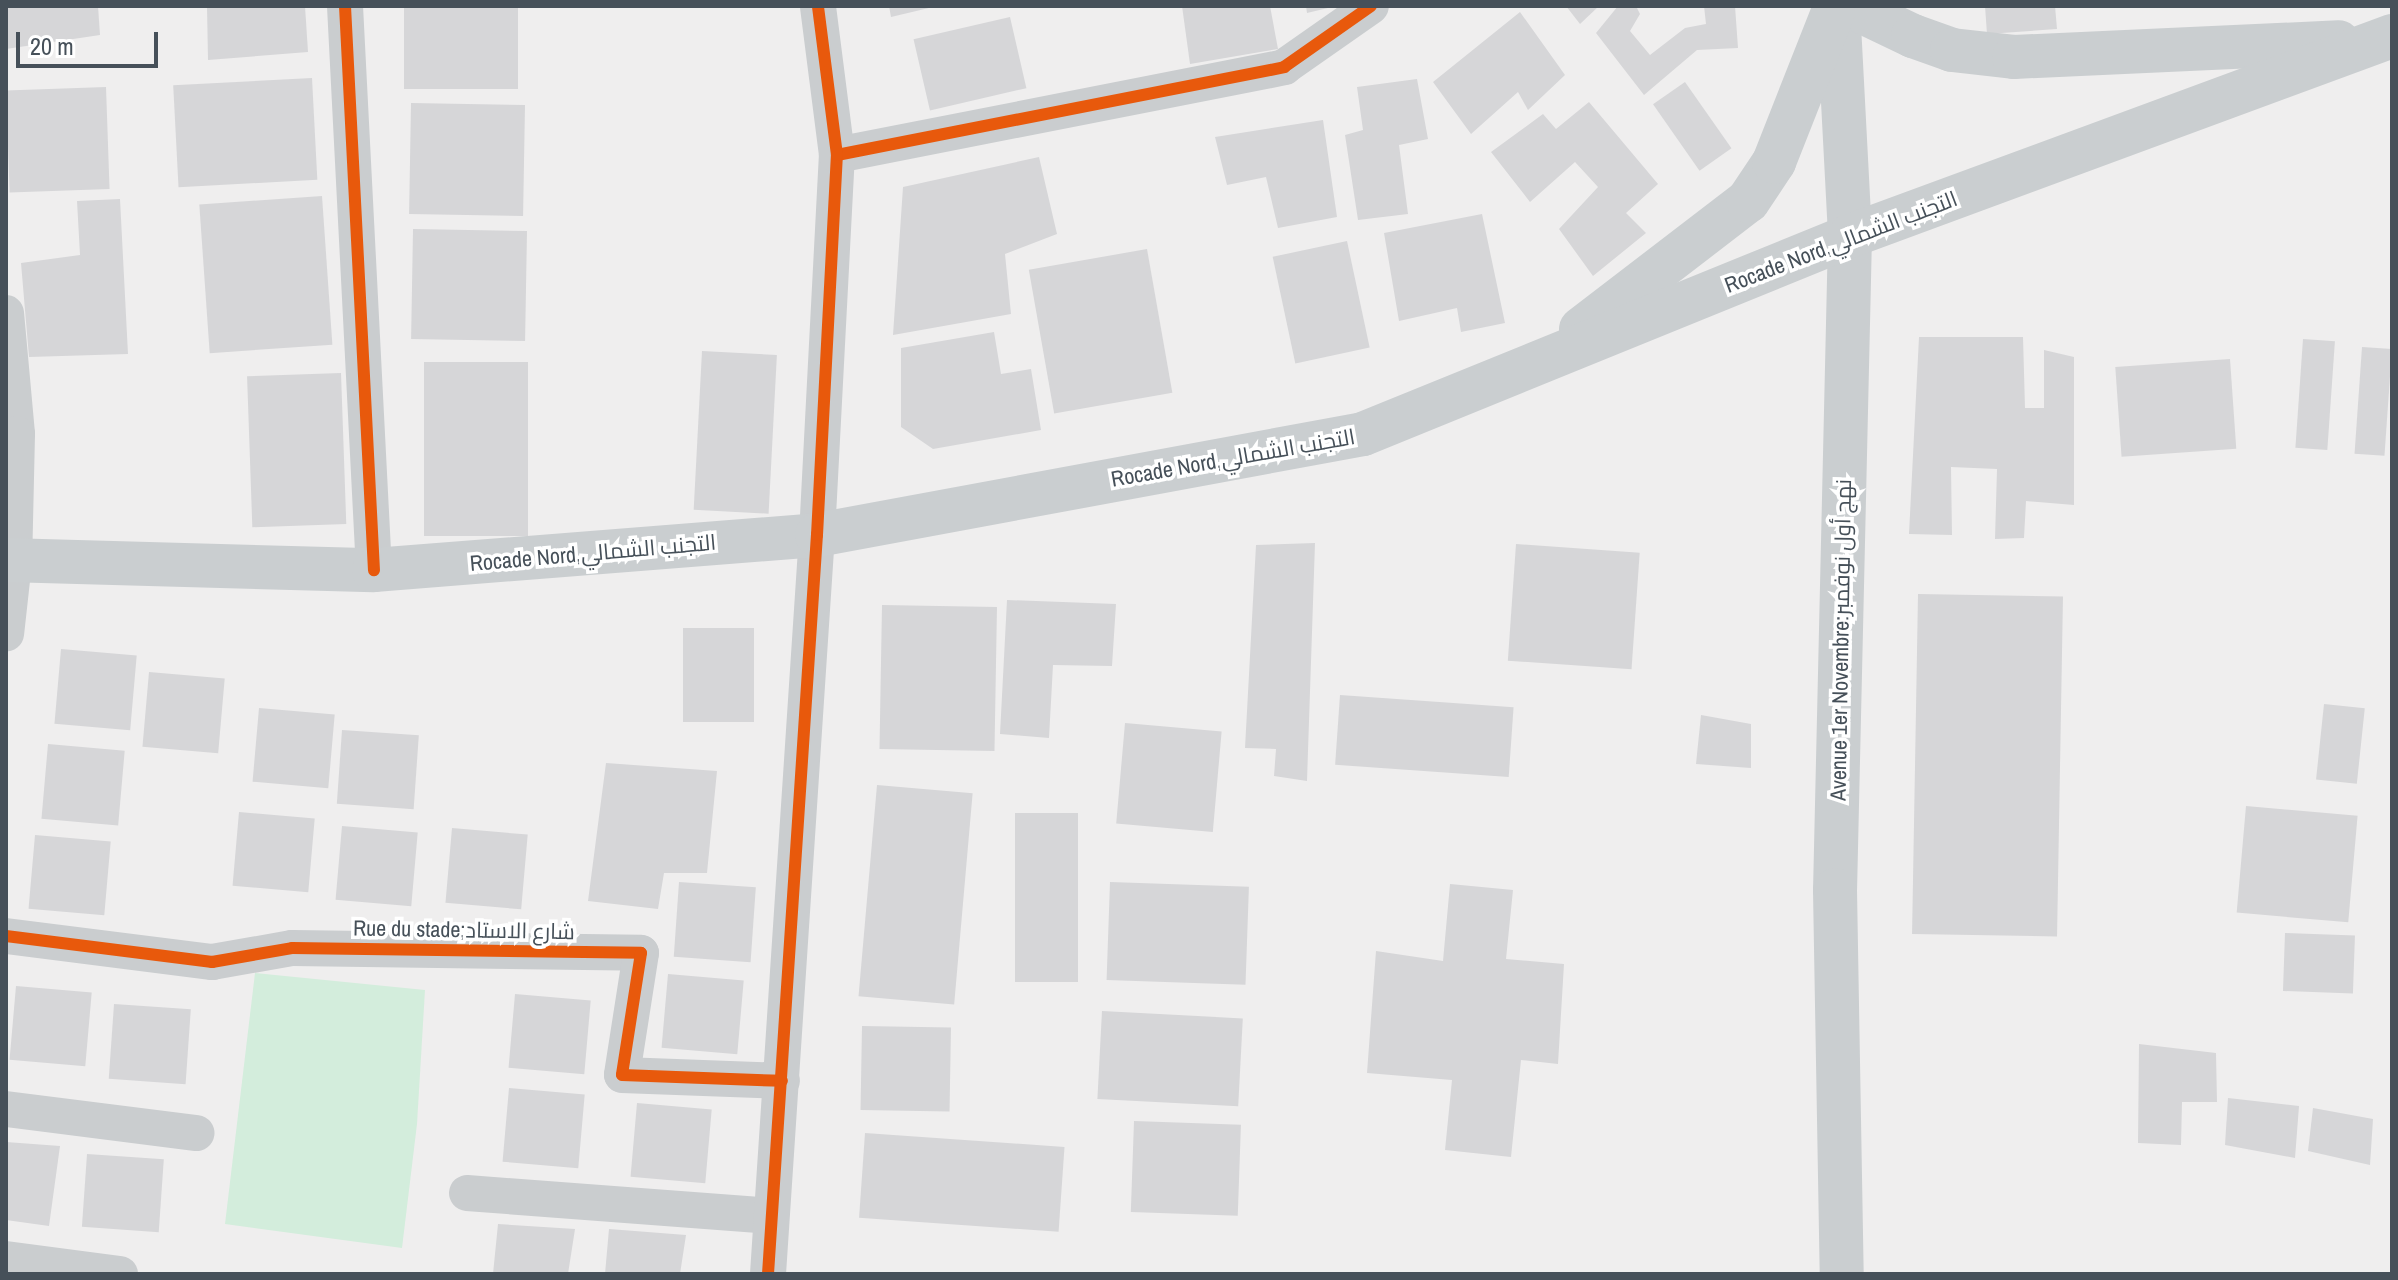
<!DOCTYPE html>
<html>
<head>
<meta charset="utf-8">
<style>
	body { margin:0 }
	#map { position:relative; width:2398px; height:1280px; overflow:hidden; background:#efeeee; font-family:"Archivo Narrow",Cairo,sans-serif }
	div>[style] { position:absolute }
	.green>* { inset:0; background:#d3eddc }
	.building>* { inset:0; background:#d6d6d8; transform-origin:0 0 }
	.street>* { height:36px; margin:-18px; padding:0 18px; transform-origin:18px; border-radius:18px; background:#cacdcf }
	.secondary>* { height:44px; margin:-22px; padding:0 22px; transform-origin:22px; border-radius:22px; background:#caced0 }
	.cycleway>* { height:12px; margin:-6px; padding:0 6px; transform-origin:6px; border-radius:6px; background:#e8590c }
	span { translate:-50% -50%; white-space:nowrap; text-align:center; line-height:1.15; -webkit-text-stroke:7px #fff; paint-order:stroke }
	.street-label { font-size:22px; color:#465059 }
	.frame { position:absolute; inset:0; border:8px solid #465059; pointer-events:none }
	.scale { position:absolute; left:16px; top:32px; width:142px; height:36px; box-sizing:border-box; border:4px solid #465059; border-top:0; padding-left:10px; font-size:24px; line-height:28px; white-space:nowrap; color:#465059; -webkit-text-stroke:6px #fff; paint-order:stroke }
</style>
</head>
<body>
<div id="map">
	<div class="green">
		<i style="clip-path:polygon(255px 973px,425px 990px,417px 1124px,402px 1248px,225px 1224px)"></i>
	</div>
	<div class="building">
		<i style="clip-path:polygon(6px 6px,98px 6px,100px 35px,6px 49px)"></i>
		<i style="clip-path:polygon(207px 6px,305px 6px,308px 52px,208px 60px)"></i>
		<i style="left:404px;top:6px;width:114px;height:83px"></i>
		<i style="clip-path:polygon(889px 6px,933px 6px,933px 7px,891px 17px)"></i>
		<i style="clip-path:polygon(1182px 6px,1270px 6px,1278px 49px,1190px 64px)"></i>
		<i style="clip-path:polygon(1306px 6px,1332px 6px,1332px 7px,1307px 13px)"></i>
		<i style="clip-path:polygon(1566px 6px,1599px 6px,1580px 24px)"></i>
		<i style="clip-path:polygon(1618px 6px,1636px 6px,1640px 14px,1630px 31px,1650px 55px,1685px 28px,1706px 24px,1704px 6px,1735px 6px,1738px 48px,1697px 50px,1644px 95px,1596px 33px)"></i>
		<i style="clip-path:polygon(1985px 6px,2055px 6px,2057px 29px,1987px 34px)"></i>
		<i style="clip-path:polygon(1520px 12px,1565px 75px,1528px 110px,1518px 92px,1471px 134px,1433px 82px)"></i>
		<i style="left:1010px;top:17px;width:73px;height:99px;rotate:77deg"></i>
		<i style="left:312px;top:78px;width:102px;height:139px;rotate:87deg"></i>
		<i style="clip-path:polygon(1417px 79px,1428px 139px,1399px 145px,1408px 214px,1358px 220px,1345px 135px,1363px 130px,1357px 87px)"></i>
		<i style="left:1685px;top:82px;width:81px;height:39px;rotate:55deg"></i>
		<i style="left:106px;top:87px;width:102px;height:100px;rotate:88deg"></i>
		<i style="clip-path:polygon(1589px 102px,1658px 184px,1626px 213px,1646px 233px,1593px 276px,1559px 229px,1598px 187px,1575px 162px,1530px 202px,1491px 152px,1543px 114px,1556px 129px)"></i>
		<i style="left:525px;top:105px;width:111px;height:114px;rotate:91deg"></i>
		<i style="clip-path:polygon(1323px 120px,1337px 217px,1278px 228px,1266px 177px,1227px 185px,1215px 137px)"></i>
		<i style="clip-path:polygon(1039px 157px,1057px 234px,1005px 254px,1011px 314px,893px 335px,903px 187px)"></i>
		<i style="left:322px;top:196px;width:149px;height:123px;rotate:86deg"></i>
		<i style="clip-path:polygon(120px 199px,128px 354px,29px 357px,21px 263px,80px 255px,77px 201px)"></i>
		<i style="clip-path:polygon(1482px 214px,1505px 323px,1461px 332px,1457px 308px,1399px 321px,1384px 233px)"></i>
		<i style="left:527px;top:231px;width:110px;height:114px;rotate:91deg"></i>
		<i style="left:1347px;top:241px;width:109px;height:76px;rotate:78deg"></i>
		<i style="left:1147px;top:249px;width:146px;height:120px;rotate:80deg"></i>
		<i style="clip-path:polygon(994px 332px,1001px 374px,1031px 369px,1041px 430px,933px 449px,901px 427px,901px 348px)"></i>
		<i style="clip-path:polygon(1919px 337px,2023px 337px,2025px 408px,2044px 408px,2044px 350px,2074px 357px,2074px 505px,2026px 501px,2024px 538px,1995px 539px,1997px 469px,1951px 467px,1952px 535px,1909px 534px)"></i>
		<i style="left:2303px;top:339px;width:32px;height:109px;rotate:4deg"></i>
		<i style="left:2362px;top:347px;width:30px;height:107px;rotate:4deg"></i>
		<i style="left:702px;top:351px;width:75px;height:159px;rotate:3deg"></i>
		<i style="left:2230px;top:359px;width:90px;height:115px;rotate:86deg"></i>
		<i style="left:528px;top:362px;width:174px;height:104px;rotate:90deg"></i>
		<i style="left:341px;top:373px;width:151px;height:94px;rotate:88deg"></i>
		<i style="clip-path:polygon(1315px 543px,1307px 781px,1274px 776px,1276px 749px,1245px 748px,1256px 545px)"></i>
		<i style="left:1516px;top:544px;width:124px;height:117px;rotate:4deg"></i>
		<i style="left:1918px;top:594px;width:145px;height:340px;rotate:1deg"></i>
		<i style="clip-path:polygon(1007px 600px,1116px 604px,1112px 666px,1053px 665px,1049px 738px,1000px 734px)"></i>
		<i style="left:882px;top:605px;width:115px;height:144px;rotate:1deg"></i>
		<i style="left:683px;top:628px;width:71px;height:94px"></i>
		<i style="left:61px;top:649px;width:76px;height:75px;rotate:5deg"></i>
		<i style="left:149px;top:672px;width:76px;height:75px;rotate:5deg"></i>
		<i style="left:1340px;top:695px;width:174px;height:70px;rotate:4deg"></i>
		<i style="left:2324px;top:704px;width:41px;height:76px;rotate:6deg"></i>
		<i style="left:259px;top:708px;width:76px;height:74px;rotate:5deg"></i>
		<i style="clip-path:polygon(1701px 715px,1751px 724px,1751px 768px,1696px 764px)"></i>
		<i style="left:1125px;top:723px;width:97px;height:101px;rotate:5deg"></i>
		<i style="left:342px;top:730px;width:77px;height:74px;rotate:4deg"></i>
		<i style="left:48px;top:744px;width:77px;height:75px;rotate:5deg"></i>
		<i style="clip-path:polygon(606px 763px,717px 771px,707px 873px,664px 873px,658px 909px,588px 901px)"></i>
		<i style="left:877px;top:785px;width:96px;height:212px;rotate:5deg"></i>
		<i style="left:2246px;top:806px;width:112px;height:107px;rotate:5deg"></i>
		<i style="left:239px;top:812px;width:76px;height:74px;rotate:5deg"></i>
		<i style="left:1015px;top:813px;width:63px;height:169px"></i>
		<i style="left:342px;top:826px;width:76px;height:74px;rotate:5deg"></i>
		<i style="left:452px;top:828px;width:76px;height:75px;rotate:5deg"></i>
		<i style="left:35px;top:835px;width:76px;height:74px;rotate:5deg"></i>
		<i style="left:679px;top:882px;width:77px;height:75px;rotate:4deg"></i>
		<i style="left:1110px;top:882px;width:139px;height:98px;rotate:2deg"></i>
		<i style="clip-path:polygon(1450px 884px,1513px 890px,1506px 959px,1564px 964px,1558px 1064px,1521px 1060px,1511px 1157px,1445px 1150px,1452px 1080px,1367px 1073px,1376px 951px,1443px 961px)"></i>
		<i style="left:2285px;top:933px;width:70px;height:58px;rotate:2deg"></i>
		<i style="left:668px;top:974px;width:76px;height:74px;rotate:5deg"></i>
		<i style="left:16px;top:986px;width:76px;height:74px;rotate:5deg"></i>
		<i style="left:515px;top:994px;width:76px;height:74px;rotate:5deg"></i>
		<i style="left:114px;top:1004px;width:77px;height:75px;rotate:4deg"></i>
		<i style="left:1102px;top:1011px;width:141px;height:88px;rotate:3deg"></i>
		<i style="left:862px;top:1026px;width:89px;height:84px;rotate:1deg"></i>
		<i style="clip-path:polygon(2139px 1044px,2216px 1053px,2217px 1102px,2182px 1102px,2181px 1145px,2138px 1143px)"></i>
		<i style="left:509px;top:1088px;width:76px;height:74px;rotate:5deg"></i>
		<i style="clip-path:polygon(2228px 1098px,2299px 1106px,2295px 1158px,2225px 1145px)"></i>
		<i style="left:637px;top:1103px;width:75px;height:74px;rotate:5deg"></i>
		<i style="clip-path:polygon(2313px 1108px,2373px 1119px,2370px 1165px,2308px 1151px)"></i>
		<i style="left:1134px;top:1121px;width:107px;height:91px;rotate:2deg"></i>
		<i style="left:865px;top:1133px;width:200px;height:85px;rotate:4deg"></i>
		<i style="clip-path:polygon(6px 1142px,60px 1146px,49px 1226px,6px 1220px)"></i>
		<i style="left:87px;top:1154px;width:77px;height:73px;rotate:4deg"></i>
		<i style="clip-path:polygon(498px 1224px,575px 1229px,568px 1274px,493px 1274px)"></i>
		<i style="clip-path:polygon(609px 1229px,686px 1235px,680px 1274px,605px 1274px)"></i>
	</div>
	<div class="street">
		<i style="left:345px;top:6px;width:565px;rotate:87.06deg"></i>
		<i style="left:837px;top:155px;width:456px;rotate:-11.1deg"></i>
		<i style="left:1284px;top:67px;width:106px;rotate:-35deg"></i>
		<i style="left:6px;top:313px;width:121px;rotate:84.8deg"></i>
		<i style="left:17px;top:434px;width:128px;rotate:91.3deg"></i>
		<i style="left:14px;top:562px;width:72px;rotate:96.3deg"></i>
		<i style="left:6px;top:936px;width:208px;rotate:7.2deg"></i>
		<i style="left:212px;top:962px;width:81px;rotate:-9.9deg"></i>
		<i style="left:292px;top:948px;width:349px;rotate:0.8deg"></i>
		<i style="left:641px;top:953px;width:123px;rotate:98.9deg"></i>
		<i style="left:622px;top:1075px;width:160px;rotate:2.1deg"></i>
		<i style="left:6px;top:1109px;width:192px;rotate:7.2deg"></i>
		<i style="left:467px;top:1193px;width:305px;rotate:4.3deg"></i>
		<i style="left:6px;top:1259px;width:115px;rotate:7.5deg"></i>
		<i style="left:768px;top:1274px;width:741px;rotate:-86.21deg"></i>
		<i style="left:817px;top:535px;width:381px;rotate:-87deg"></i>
		<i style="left:837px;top:155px;width:150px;rotate:-97.3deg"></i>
	</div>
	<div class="secondary">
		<i style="left:1838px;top:6px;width:230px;rotate:87deg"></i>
		<i style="left:1850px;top:236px;width:654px;rotate:91.31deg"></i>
		<i style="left:1835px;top:890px;width:384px;rotate:89deg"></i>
		<i style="left:1850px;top:6px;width:70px;rotate:25.5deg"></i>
		<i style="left:1913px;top:36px;width:41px;rotate:19.7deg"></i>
		<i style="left:1952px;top:50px;width:62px;rotate:6.4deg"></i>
		<i style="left:2014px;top:57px;width:325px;rotate:-2.6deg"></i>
		<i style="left:1581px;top:329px;width:210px;rotate:-37.5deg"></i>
		<i style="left:1748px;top:201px;width:47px;rotate:-56.3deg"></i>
		<i style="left:1774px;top:162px;width:161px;rotate:-68.5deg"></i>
		<i style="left:6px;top:560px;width:368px;rotate:1.6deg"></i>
		<i style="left:374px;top:570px;width:444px;rotate:-4.5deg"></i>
		<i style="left:817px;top:535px;width:555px;rotate:-10.48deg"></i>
		<i style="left:1363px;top:434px;width:526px;rotate:-22.13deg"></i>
		<i style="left:1850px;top:236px;width:578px;rotate:-20.25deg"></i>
	</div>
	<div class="cycleway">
		<i style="left:345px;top:6px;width:565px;rotate:87.06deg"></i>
		<i style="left:837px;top:155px;width:456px;rotate:-11.1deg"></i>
		<i style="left:1284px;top:67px;width:106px;rotate:-35deg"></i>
		<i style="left:6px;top:936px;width:208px;rotate:7.2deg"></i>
		<i style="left:212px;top:962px;width:81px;rotate:-9.9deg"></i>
		<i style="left:292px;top:948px;width:349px;rotate:0.8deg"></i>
		<i style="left:641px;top:953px;width:123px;rotate:98.9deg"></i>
		<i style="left:622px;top:1075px;width:160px;rotate:2.1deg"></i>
		<i style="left:768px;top:1274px;width:741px;rotate:-86.21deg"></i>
		<i style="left:817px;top:535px;width:381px;rotate:-87deg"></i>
		<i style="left:837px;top:155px;width:150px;rotate:-97.3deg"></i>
	</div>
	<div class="street-label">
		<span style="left:1841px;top:242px;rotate:-21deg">Rocade Nord,التجنب الشمالي</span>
		<span style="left:1233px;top:458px;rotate:-10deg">Rocade Nord,التجنب الشمالي</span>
		<span style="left:593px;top:553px;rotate:-5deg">Rocade Nord,التجنب الشمالي</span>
		<span style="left:1841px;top:640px;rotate:-89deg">Avenue 1er Novembre;نهج أول نوفمبر</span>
		<span style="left:464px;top:930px;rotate:1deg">Rue du stade;شارع الاستاد</span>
	</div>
	<div class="frame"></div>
	<div class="scale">20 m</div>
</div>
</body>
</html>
